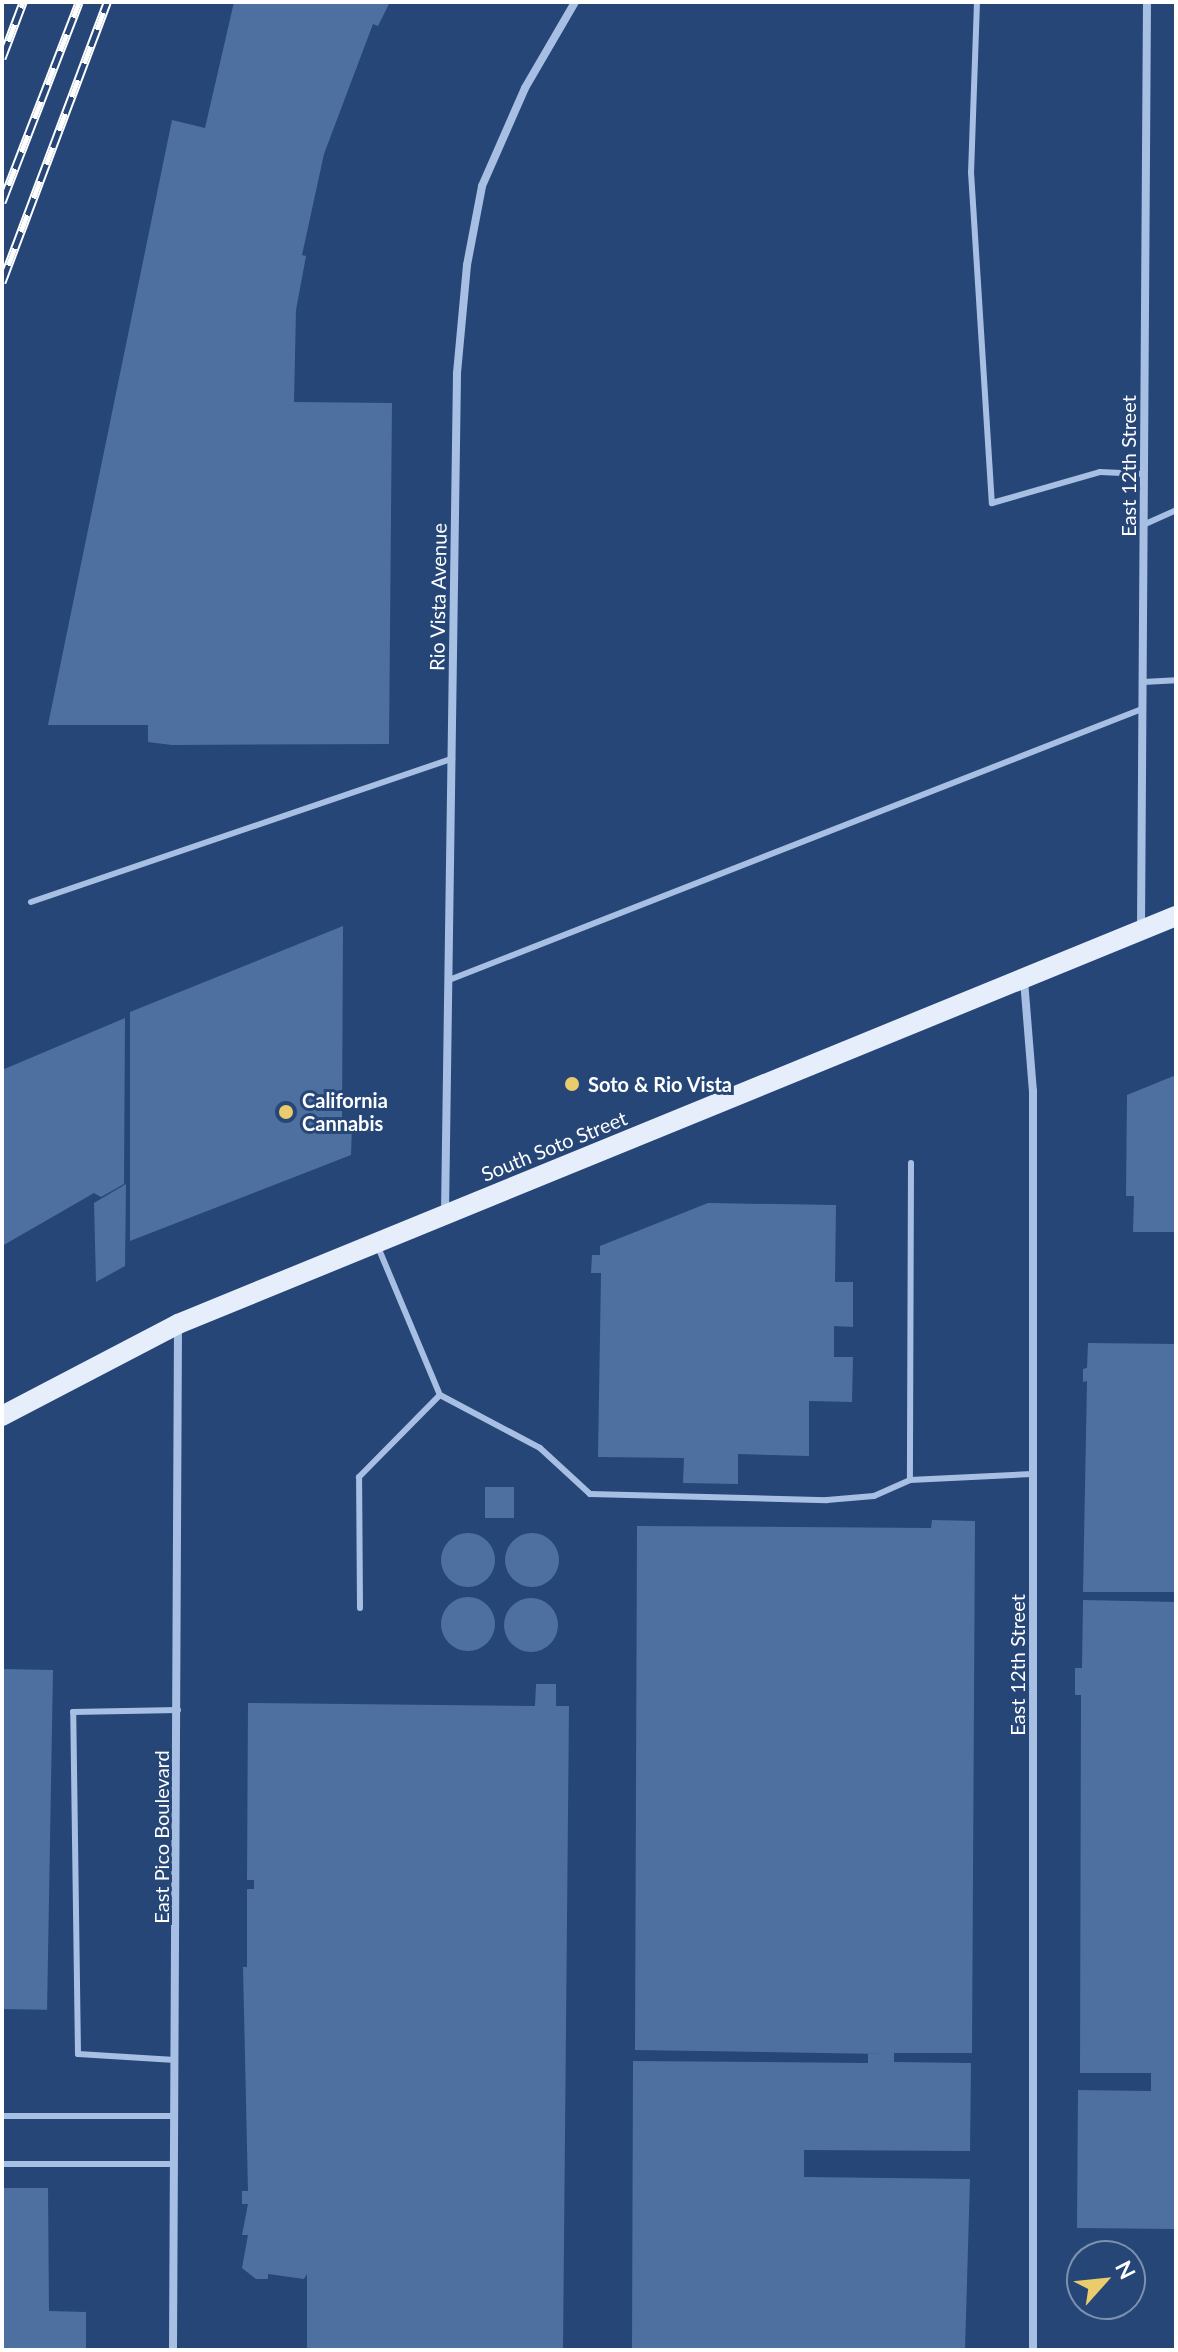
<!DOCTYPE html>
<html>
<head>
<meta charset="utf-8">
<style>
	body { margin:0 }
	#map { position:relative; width:1178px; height:2352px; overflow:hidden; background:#264677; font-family:Lato,sans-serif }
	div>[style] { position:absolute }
	.building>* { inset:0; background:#4e70a0; transform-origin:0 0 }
	.round { border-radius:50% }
	.lane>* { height:6px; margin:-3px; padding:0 3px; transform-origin:3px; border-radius:3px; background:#a7bfe2 }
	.street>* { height:8px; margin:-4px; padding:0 4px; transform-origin:4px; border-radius:4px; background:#a7bfe2 }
	.primary>* { height:20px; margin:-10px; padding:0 10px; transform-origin:10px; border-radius:10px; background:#e6eefc }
	.rail>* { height:9px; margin-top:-4.5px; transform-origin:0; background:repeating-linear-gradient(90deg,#264677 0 18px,#fff 0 36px); box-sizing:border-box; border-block:2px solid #fff }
	.dots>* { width:22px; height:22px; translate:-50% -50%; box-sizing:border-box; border:4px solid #264677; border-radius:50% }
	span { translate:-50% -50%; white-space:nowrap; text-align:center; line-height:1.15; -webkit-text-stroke:6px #264677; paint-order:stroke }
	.street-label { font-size:20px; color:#fff }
	.poi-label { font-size:20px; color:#fff; font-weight:700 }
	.left { translate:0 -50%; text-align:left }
	.frame { position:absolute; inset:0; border:4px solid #fff; pointer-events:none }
	.north { position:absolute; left:1066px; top:2240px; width:80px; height:80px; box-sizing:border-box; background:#264677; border:2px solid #7d90ad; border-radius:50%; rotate:63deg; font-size:22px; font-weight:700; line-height:32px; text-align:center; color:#fff }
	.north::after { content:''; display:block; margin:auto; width:28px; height:36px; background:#ebcc6d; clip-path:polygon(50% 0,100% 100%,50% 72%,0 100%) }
</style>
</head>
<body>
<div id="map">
	<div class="building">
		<i style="clip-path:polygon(234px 2px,390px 2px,378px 26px,373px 24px,324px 154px,302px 255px,306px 256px,296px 310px,294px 402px,392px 403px,389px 744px,172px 745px,148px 742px,148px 725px,48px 725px,172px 120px,205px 128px)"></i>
		<i style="clip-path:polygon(343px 926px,342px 1125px,352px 1125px,351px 1155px,130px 1241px,130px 1012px)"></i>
		<i style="clip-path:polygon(125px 1018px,124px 1184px,101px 1197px,94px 1193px,2px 1246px,2px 1070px)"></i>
		<i style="clip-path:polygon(1176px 1075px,1176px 1232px,1133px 1232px,1134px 1196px,1126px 1196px,1127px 1095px)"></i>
		<i style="clip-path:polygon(126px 1184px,125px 1266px,96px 1282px,94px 1203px)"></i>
		<i style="clip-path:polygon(708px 1203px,836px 1205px,835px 1282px,853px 1282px,853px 1327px,834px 1326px,834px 1357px,853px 1357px,852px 1402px,809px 1401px,809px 1456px,738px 1454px,738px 1484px,683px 1483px,684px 1458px,598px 1457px,601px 1273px,591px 1273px,592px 1255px,600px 1255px,600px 1246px)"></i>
		<i style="clip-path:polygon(1088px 1343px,1176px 1344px,1176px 1592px,1083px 1592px,1087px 1381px,1083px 1382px,1083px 1369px,1087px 1368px)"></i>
		<i style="left:485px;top:1487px;width:29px;height:31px"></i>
		<i style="clip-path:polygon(932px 1520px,975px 1521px,972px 2053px,894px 2053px,894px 2062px,971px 2063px,970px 2151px,804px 2150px,804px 2177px,970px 2179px,965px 2350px,632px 2350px,633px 2061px,868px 2063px,868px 2054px,883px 2054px,635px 2050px,637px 1526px,931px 1528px)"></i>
		<i class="round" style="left:505px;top:1533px;width:54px;height:54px"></i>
		<i class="round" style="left:441px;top:1533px;width:54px;height:54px"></i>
		<i class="round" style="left:441px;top:1597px;width:54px;height:54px"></i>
		<i class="round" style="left:504px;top:1598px;width:54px;height:54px"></i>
		<i style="clip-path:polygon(1083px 1600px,1176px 1602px,1176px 2229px,1077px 2228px,1078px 2090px,1151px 2091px,1151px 2073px,1080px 2073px,1081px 1695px,1075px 1695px,1075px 1668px,1082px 1668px)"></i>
		<i style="left:2px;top:1669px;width:51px;height:340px;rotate:1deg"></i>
		<i style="clip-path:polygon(536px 1684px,556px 1684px,556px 1706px,569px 1706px,563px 2350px,307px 2350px,307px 2274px,304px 2279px,268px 2274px,268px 2279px,256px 2279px,242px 2268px,248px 2235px,242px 2235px,248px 2204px,242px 2204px,242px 2191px,248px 2191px,243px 1967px,247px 1967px,247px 1889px,254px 1889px,254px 1880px,247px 1880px,248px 1703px,535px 1706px)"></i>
		<i style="clip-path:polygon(2px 2188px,48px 2188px,49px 2311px,86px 2312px,86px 2350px,2px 2350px)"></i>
	</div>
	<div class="lane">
		<i style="left:977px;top:2px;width:170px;rotate:92deg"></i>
		<i style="left:971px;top:172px;width:332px;rotate:86.4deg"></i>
		<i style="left:992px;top:503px;width:112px;rotate:-16deg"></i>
		<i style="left:1100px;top:472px;width:44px;rotate:2.6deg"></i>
		<i style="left:1143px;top:525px;width:36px;rotate:-24deg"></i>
		<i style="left:1143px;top:682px;width:33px;rotate:-3deg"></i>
		<i style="left:31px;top:902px;width:445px;rotate:-18.8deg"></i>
		<i style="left:449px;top:980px;width:744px;rotate:-21.36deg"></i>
		<i style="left:911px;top:1163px;width:317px;rotate:90.2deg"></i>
		<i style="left:910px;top:1480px;width:122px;rotate:-2.8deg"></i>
		<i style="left:378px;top:1247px;width:160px;rotate:67.3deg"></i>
		<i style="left:440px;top:1395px;width:113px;rotate:27.9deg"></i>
		<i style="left:540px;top:1448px;width:68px;rotate:42.6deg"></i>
		<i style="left:590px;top:1494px;width:237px;rotate:1.5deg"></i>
		<i style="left:827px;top:1500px;width:47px;rotate:-4.9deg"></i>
		<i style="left:874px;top:1496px;width:39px;rotate:-24deg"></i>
		<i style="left:360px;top:1608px;width:131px;rotate:-90.4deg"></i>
		<i style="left:359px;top:1477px;width:115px;rotate:-45.4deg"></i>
		<i style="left:175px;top:2060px;width:97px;rotate:-176.5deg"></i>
		<i style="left:78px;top:2054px;width:342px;rotate:-90.8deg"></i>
		<i style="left:73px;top:1712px;width:105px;rotate:-1.1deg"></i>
		<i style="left:2px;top:2116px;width:173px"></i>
		<i style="left:2px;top:2164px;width:172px"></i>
	</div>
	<div class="street">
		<i style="left:1141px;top:929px;width:927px;rotate:-89.63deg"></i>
		<i style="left:1024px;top:980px;width:111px;rotate:85.4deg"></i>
		<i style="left:1033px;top:1091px;width:1259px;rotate:90deg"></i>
		<i style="left:445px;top:1213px;width:840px;rotate:-89.18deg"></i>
		<i style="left:457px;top:373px;width:108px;rotate:-84.7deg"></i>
		<i style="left:467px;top:265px;width:80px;rotate:-79.2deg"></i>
		<i style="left:482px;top:186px;width:107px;rotate:-66.3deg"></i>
		<i style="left:525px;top:88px;width:99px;rotate:-59.8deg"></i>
		<i style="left:173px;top:2350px;width:1025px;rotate:-89.72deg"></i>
	</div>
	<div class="primary">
		<i style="left:2px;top:1416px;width:199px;rotate:-27.6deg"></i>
		<i style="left:178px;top:1324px;width:1078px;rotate:-22.24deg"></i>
	</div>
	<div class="rail">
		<i style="left:2px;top:58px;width:60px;rotate:-69.4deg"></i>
		<i style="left:2px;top:202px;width:214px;rotate:-68.9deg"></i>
		<i style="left:2px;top:282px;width:299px;rotate:-69.4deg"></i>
	</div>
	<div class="dots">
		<i style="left:572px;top:1084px;background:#ebcc6d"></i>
		<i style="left:286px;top:1112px;background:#ebcc6d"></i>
	</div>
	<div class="street-label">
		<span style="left:1128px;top:466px;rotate:-90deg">East 12th Street</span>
		<span style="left:438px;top:597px;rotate:-89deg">Rio Vista Avenue</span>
		<span style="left:554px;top:1146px;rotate:-22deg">South Soto Street</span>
		<span style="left:1017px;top:1665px;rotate:-90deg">East 12th Street</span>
		<span style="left:161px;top:1837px;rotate:-90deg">East Pico Boulevard</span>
	</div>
	<div class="poi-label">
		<span class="left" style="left:588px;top:1084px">Soto &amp; Rio Vista</span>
		<span class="left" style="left:302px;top:1112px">California<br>Cannabis</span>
	</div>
	<div class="frame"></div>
	<div class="north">N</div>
</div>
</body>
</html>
